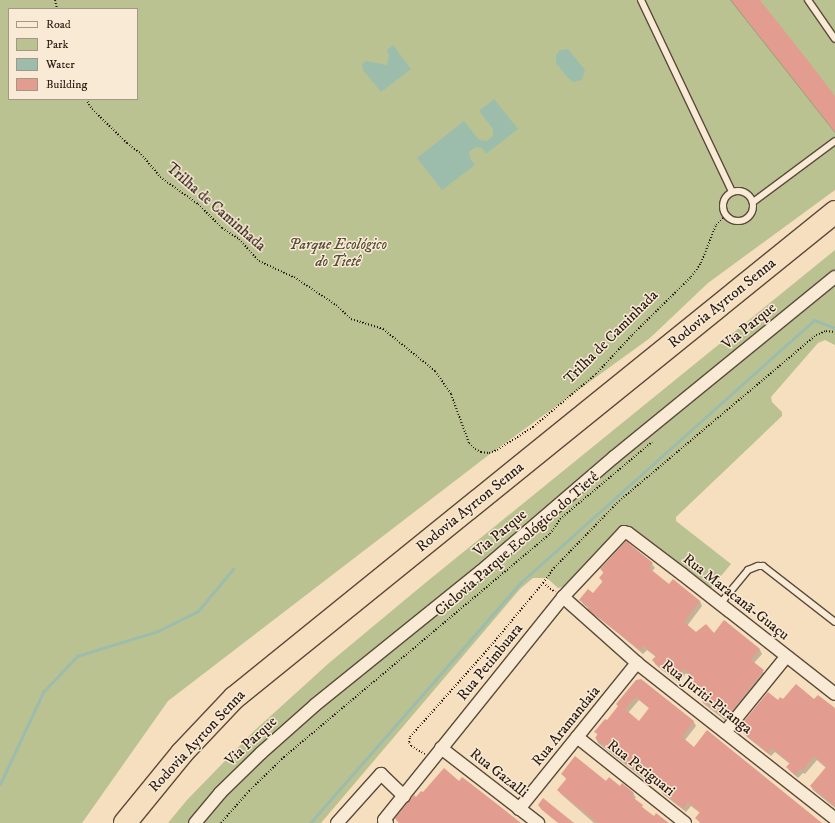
<!DOCTYPE html>
<html>
<head>
<meta charset="utf-8">
<style>
	body { margin:0 }
	#map { position:relative; width:835px; height:823px; overflow:hidden; background:#f5dfbe; font-family:"IM FELL DW Pica",serif }
	div>[style] { position:absolute }
	.green>* { inset:0; background:#bbc292 }
	.water>* { inset:0; background:#9dbdac }
	.shadow>* { inset:0; background:#0003 }
	.stream>* { height:3px; margin:-1.5px; padding:0 1.5px; transform-origin:1.5px; border-radius:1.5px; background:#9dbdac }
	.building>* { inset:0; background:#e39d90 }
	.path>* { height:2px; margin-top:-1px; transform-origin:0; background:repeating-linear-gradient(90deg,#291a11 0 1px,transparent 0 3px) }
	.roads { filter:drop-shadow(1px 0 #5c4b3c) drop-shadow(-1px 0 #5c4b3c) drop-shadow(0 1px #5c4b3c) drop-shadow(0 -1px #5c4b3c) }
	.service>* { height:6px; margin:-3px; padding:0 3px; transform-origin:3px; border-radius:3px; background:#f8ead5 }
	.service>.ring { margin:-3px; padding:0; box-sizing:content-box; background:none; border:6px solid #f8ead5; border-radius:50% }
	.minor>* { height:12px; margin:-6px; padding:0 6px; transform-origin:6px; border-radius:6px; background:#f8ead5 }
	.motorway>* { height:22px; margin:-11px; padding:0 11px; transform-origin:11px; border-radius:11px; background:#f5dfbe }
	span { translate:-50% -50%; white-space:nowrap; text-align:center; line-height:1.15; -webkit-text-stroke:3px #f8ead5; paint-order:stroke }
	.street-label { font-size:15px; color:#291a11 }
	.park-label { font-size:15px; color:#554c38; font-style:italic }
	.legend { position:absolute; left:8px; top:8px; width:130px; height:92px; box-sizing:border-box; background:#f8ead5; border:1px solid #a59787; margin:0; padding:5px 7px; list-style:none; font-size:12px; color:#291a11 }
	.legend li { display:flex; align-items:center; gap:8px; height:20px }
	.legend b { width:20px; border:1px solid #a59787 }
</style>
</head>
<body>
<div id="map">
	<div class="green">
		<i style="clip-path:polygon(evenodd,0 0,835px 0,835px 190px,708px 283px,650px 338px,490px 454px,168px 701px,82px 823px,0 823px,0 0,9px 9px,137px 9px,137px 99px,9px 99px,9px 9px)"></i>
		<i style="clip-path:polygon(835px 250px,835px 345px,825px 340px,818px 343px,771px 397px,772px 402px,782px 412px,782px 416px,676px 517px,676px 521px,731px 564px,711px 588px,708px 588px,629px 526px,621px 527px,567px 586px,558px 588px,547px 578px,533px 578px,520px 589px,321px 823px,168px 823px,187px 800px,253px 732px,329px 663px,424px 584px)"></i>
	</div>
	<div class="water">
		<i style="clip-path:polygon(393px 45px,411px 69px,381px 92px,363px 70px,362px 64px,366px 61px,387px 65px,389px 56px,387px 50px)"></i>
		<i style="clip-path:polygon(568px 49px,585px 70px,582px 80px,573px 82px,567px 77px,556px 63px,556px 55px,560px 50px)"></i>
		<i style="clip-path:polygon(494px 99px,518px 129px,486px 154px,482px 148px,476px 147px,469px 152px,470px 158px,475px 165px,442px 190px,417px 158px,464px 121px,479px 140px,487px 141px,493px 136px,493px 129px,479px 111px)"></i>
	</div>
	<div class="shadow">
		<i style="clip-path:polygon(730px 0,758px 0,835px 98px,835px 133px)"></i>
		<i style="clip-path:polygon(652px 564px,655px 568px,652px 571px,669px 585px,673px 580px,700px 601px,702px 606px,687px 626px,696px 634px,714px 635px,725px 621px,760px 650px,762px 654px,754px 663px,766px 675px,727px 722px,703px 703px,701px 698px,703px 696px,692px 684px,695px 681px,686px 673px,679px 683px,656px 665px,653px 660px,656px 657px,647px 650px,643px 654px,583px 604px,581px 600px,593px 595px,603px 583px,600px 578px,604px 574px,601px 569px)"></i>
		<i style="clip-path:polygon(evenodd,641px 680px,694px 722px,696px 726px,685px 740px,694px 748px,821px 823px,700px 823px,696px 818px,700px 813px,691px 806px,686px 812px,663px 794px,661px 789px,652px 781px,650px 784px,598px 743px,596px 738px,598px 736px,596px 732px,607px 722px,641px 680px,639px 700px,650px 709px,639px 722px,628px 713px,639px 700px)"></i>
		<i style="clip-path:polygon(815px 700px,835px 709px,835px 808px,813px 790px,811px 786px,826px 768px,817px 760px,805px 774px,803px 773px,798px 778px,790px 771px,787px 767px,790px 764px,775px 752px,771px 756px,747px 737px,741px 726px,778px 701px)"></i>
		<i style="clip-path:polygon(562px 774px,606px 782px,633px 793px,636px 798px,634px 799px,645px 810px,654px 818px,668px 823px,594px 823px,561px 794px,558px 790px,567px 780px)"></i>
	</div>
	<div class="stream">
		<i style="left:0;top:784px;width:102px;rotate:-64.9deg"></i>
		<i style="left:43px;top:692px;width:50px;rotate:-46.6deg"></i>
		<i style="left:77px;top:656px;width:85px;rotate:-17.2deg"></i>
		<i style="left:158px;top:631px;width:45px;rotate:-26.6deg"></i>
		<i style="left:198px;top:611px;width:55px;rotate:-50.2deg"></i>
		<i style="left:310px;top:823px;width:319px;rotate:-48.8deg"></i>
		<i style="left:520px;top:583px;width:394px;rotate:-41.8deg"></i>
		<i style="left:814px;top:320px;width:22px;rotate:21deg"></i>
	</div>
	<div class="building">
		<i style="clip-path:polygon(731px 0,760px 0,809px 62px,835px 96px,835px 132px)"></i>
		<i style="clip-path:polygon(626px 541px,653px 563px,649px 568px,669px 584px,673px 579px,700px 601px,684px 622px,696px 632px,706px 624px,714px 633px,724px 620px,760px 649px,751px 660px,764px 670px,727px 717px,723px 717px,700px 698px,703px 694px,691px 684px,695px 679px,684px 669px,676px 679px,664px 670px,663px 671px,652px 660px,656px 656px,644px 646px,640px 650px,587px 609px,589px 607px,579px 600px,588px 589px,593px 593px,603px 581px,599px 578px,604px 572px,600px 569px)"></i>
		<i style="clip-path:polygon(evenodd,641px 679px,694px 721px,682px 737px,694px 747px,707px 730px,822px 823px,701px 823px,695px 818px,700px 812px,688px 802px,683px 809px,660px 790px,661px 787px,650px 778px,648px 780px,623px 761px,595px 738px,598px 734px,594px 732px,605px 719px,607px 720px,618px 706px,616px 704px,636px 680px,641px 679px,636px 697px,649px 708px,639px 721px,625px 709px,636px 697px)"></i>
		<i style="clip-path:polygon(796px 684px,814px 699px,818px 695px,835px 708px,835px 806px,810px 786px,826px 767px,814px 756px,803px 770px,800px 769px,795px 775px,786px 767px,790px 763px,772px 748px,768px 753px,743px 733px,746px 730px,740px 726px,768px 692px,778px 700px,780px 697px,783px 699px)"></i>
		<i style="clip-path:polygon(575px 756px,606px 781px,609px 777px,620px 786px,622px 783px,634px 793px,631px 796px,643px 805px,642px 807px,654px 816px,656px 813px,669px 823px,598px 823px,557px 790px,567px 778px,561px 774px)"></i>
		<i style="clip-path:polygon(444px 768px,459px 781px,462px 777px,470px 783px,521px 823px,399px 823px,396px 820px,395px 818px,414px 795px,416px 797px,421px 791px,423px 792px)"></i>
		<i style="clip-path:polygon(543px 798px,574px 823px,558px 823px,542px 810px,538px 805px)"></i>
	</div>
	<div class="path">
		<i style="left:55px;top:0;width:9px;rotate:77deg"></i>
		<i style="left:86px;top:99px;width:12px;rotate:59deg"></i>
		<i style="left:92px;top:109px;width:49px;rotate:44.2deg"></i>
		<i style="left:127px;top:143px;width:18px;rotate:38deg"></i>
		<i style="left:141px;top:154px;width:30px;rotate:50deg"></i>
		<i style="left:160px;top:177px;width:47px;rotate:35.4deg"></i>
		<i style="left:198px;top:204px;width:34px;rotate:45deg"></i>
		<i style="left:222px;top:228px;width:20px;rotate:33deg"></i>
		<i style="left:239px;top:239px;width:30px;rotate:48deg"></i>
		<i style="left:259px;top:261px;width:38px;rotate:25deg"></i>
		<i style="left:294px;top:277px;width:50px;rotate:33.7deg"></i>
		<i style="left:336px;top:305px;width:21px;rotate:43deg"></i>
		<i style="left:351px;top:319px;width:34px;rotate:17deg"></i>
		<i style="left:383px;top:329px;width:67px;rotate:38.9deg"></i>
		<i style="left:435px;top:371px;width:28px;rotate:55deg"></i>
		<i style="left:451px;top:394px;width:52px;rotate:69.8deg"></i>
		<i style="left:469px;top:443px;width:8px;rotate:45deg"></i>
		<i style="left:475px;top:449px;width:7px;rotate:27deg"></i>
		<i style="left:481px;top:452px;width:8px;rotate:7deg"></i>
		<i style="left:489px;top:453px;width:9px;rotate:-21deg"></i>
		<i style="left:497px;top:450px;width:43px;rotate:-32.6deg"></i>
		<i style="left:533px;top:427px;width:82px;rotate:-40.1deg"></i>
		<i style="left:596px;top:374px;width:53px;rotate:-47.3deg"></i>
		<i style="left:632px;top:335px;width:83px;rotate:-44.5deg"></i>
		<i style="left:691px;top:277px;width:17px;rotate:-54deg"></i>
		<i style="left:701px;top:263px;width:41px;rotate:-68.5deg"></i>
		<i style="left:716px;top:225px;width:14px;rotate:-45deg"></i>
		<i style="left:543px;top:583px;width:19px;rotate:-54deg"></i>
		<i style="left:554px;top:568px;width:93px;rotate:-45.9deg"></i>
		<i style="left:619px;top:501px;width:258px;rotate:-40.1deg"></i>
		<i style="left:816px;top:335px;width:11px;rotate:-22deg"></i>
		<i style="left:826px;top:331px;width:9px;rotate:6deg"></i>
		<i style="left:425px;top:754px;width:16px;rotate:-150deg"></i>
		<i style="left:411px;top:746px;width:4px;rotate:-117deg"></i>
		<i style="left:409px;top:742px;width:5px;rotate:-79deg"></i>
		<i style="left:410px;top:737px;width:119px;rotate:-48.4deg"></i>
		<i style="left:489px;top:648px;width:85px;rotate:-50.3deg"></i>
		<i style="left:543px;top:583px;width:15px;rotate:37deg"></i>
		<i style="left:221px;top:823px;width:43px;rotate:-48.8deg"></i>
		<i style="left:249px;top:791px;width:49px;rotate:-44.2deg"></i>
		<i style="left:284px;top:757px;width:347px;rotate:-40deg"></i>
		<i style="left:550px;top:534px;width:18px;rotate:-56deg"></i>
		<i style="left:560px;top:519px;width:120px;rotate:-39.9deg"></i>
	</div>
	<div class="roads">
		<div class="service">
			<i style="left:641px;top:0;width:212px;rotate:64.6deg"></i>
			<i style="left:808px;top:0;width:47px;rotate:55.3deg"></i>
			<i class="ring" style="left:723px;top:191px;width:24px;height:24px"></i>
			<i style="left:753px;top:202px;width:102px;rotate:-36.6deg"></i>
			<i style="left:720px;top:604px;width:44px;rotate:-50.5deg"></i>
			<i style="left:748px;top:570px;width:11px;rotate:-22deg"></i>
			<i style="left:758px;top:566px;width:5px"></i>
			<i style="left:763px;top:566px;width:91px;rotate:37.9deg"></i>
		</div>
		<div class="minor">
			<i style="left:563px;top:597px;width:99px;rotate:41.7deg"></i>
			<i style="left:637px;top:663px;width:252px;rotate:38.2deg"></i>
			<i style="left:725px;top:732px;width:97px;rotate:-50.9deg"></i>
			<i style="left:577px;top:737px;width:138px;rotate:38.5deg"></i>
			<i style="left:441px;top:748px;width:123px;rotate:37.7deg"></i>
			<i style="left:519px;top:809px;width:188px;rotate:-51.1deg"></i>
			<i style="left:195px;top:823px;width:39px;rotate:-50deg"></i>
			<i style="left:220px;top:793px;width:57px;rotate:-44.3deg"></i>
			<i style="left:261px;top:753px;width:72px;rotate:-41.6deg"></i>
			<i style="left:315px;top:705px;width:212px;rotate:-38.9deg"></i>
			<i style="left:480px;top:572px;width:177px;rotate:-40.6deg"></i>
			<i style="left:614px;top:457px;width:285px;rotate:-39.2deg"></i>
			<i style="left:337px;top:823px;width:66px;rotate:-48.1deg"></i>
			<i style="left:381px;top:774px;width:32px;rotate:44deg"></i>
			<i style="left:387px;top:823px;width:4px;rotate:-135deg"></i>
			<i style="left:384px;top:820px;width:286px;rotate:-51.2deg"></i>
			<i style="left:563px;top:597px;width:89px;rotate:-46.8deg"></i>
			<i style="left:624px;top:532px;width:4px;rotate:14deg"></i>
			<i style="left:628px;top:533px;width:68px;rotate:37.2deg"></i>
			<i style="left:682px;top:574px;width:194px;rotate:38.1deg"></i>
		</div>
		<div class="motorway">
			<i style="left:125px;top:823px;width:90px;rotate:-50.8deg"></i>
			<i style="left:182px;top:753px;width:76px;rotate:-46.6deg"></i>
			<i style="left:234px;top:698px;width:773px;rotate:-38.96deg"></i>
		</div>
	</div>
	<div class="street-label">
		<span style="left:216px;top:207px;rotate:41deg">Trilha de Caminhada</span>
		<span style="left:722px;top:303px;rotate:-39deg">Rodovia Ayrton Senna</span>
		<span style="left:749px;top:326px;rotate:-39deg">Via Parque</span>
		<span style="left:611px;top:337px;rotate:-45deg">Trilha de Caminhada</span>
		<span style="left:470px;top:507px;rotate:-39deg">Rodovia Ayrton Senna</span>
		<span style="left:500px;top:533px;rotate:-40deg">Via Parque</span>
		<span style="left:517px;top:544px;rotate:-41deg">Ciclovia Parque Ecológico do Tietê</span>
		<span style="left:736px;top:597px;rotate:38deg">Rua Maracanã-Guaçu</span>
		<span style="left:490px;top:662px;rotate:-51deg">Rua Petimbuara</span>
		<span style="left:707px;top:697px;rotate:38deg">Rua Juriti-Piranga</span>
		<span style="left:566px;top:726px;rotate:-51deg">Rua Aramandaia</span>
		<span style="left:197px;top:741px;rotate:-47deg">Rodovia Ayrton Senna</span>
		<span style="left:251px;top:741px;rotate:-43deg">Via Parque</span>
		<span style="left:641px;top:768px;rotate:38deg">Rua Periguari</span>
		<span style="left:499px;top:773px;rotate:38deg">Rua Gazalli</span>
	</div>
	<div class="park-label">
		<span style="left:338px;top:253px">Parque Ecológico<br>do Tietê</span>
	</div>
	<ul class="legend">
	<li><b style="height:5px;background:#f8ead5"></b>Road</li>
	<li><b style="height:11px;background:#bbc292"></b>Park</li>
	<li><b style="height:11px;background:#9dbdac"></b>Water</li>
	<li><b style="height:11px;background:#e39d90"></b>Building</li>
	</ul>
</div>
</body>
</html>
